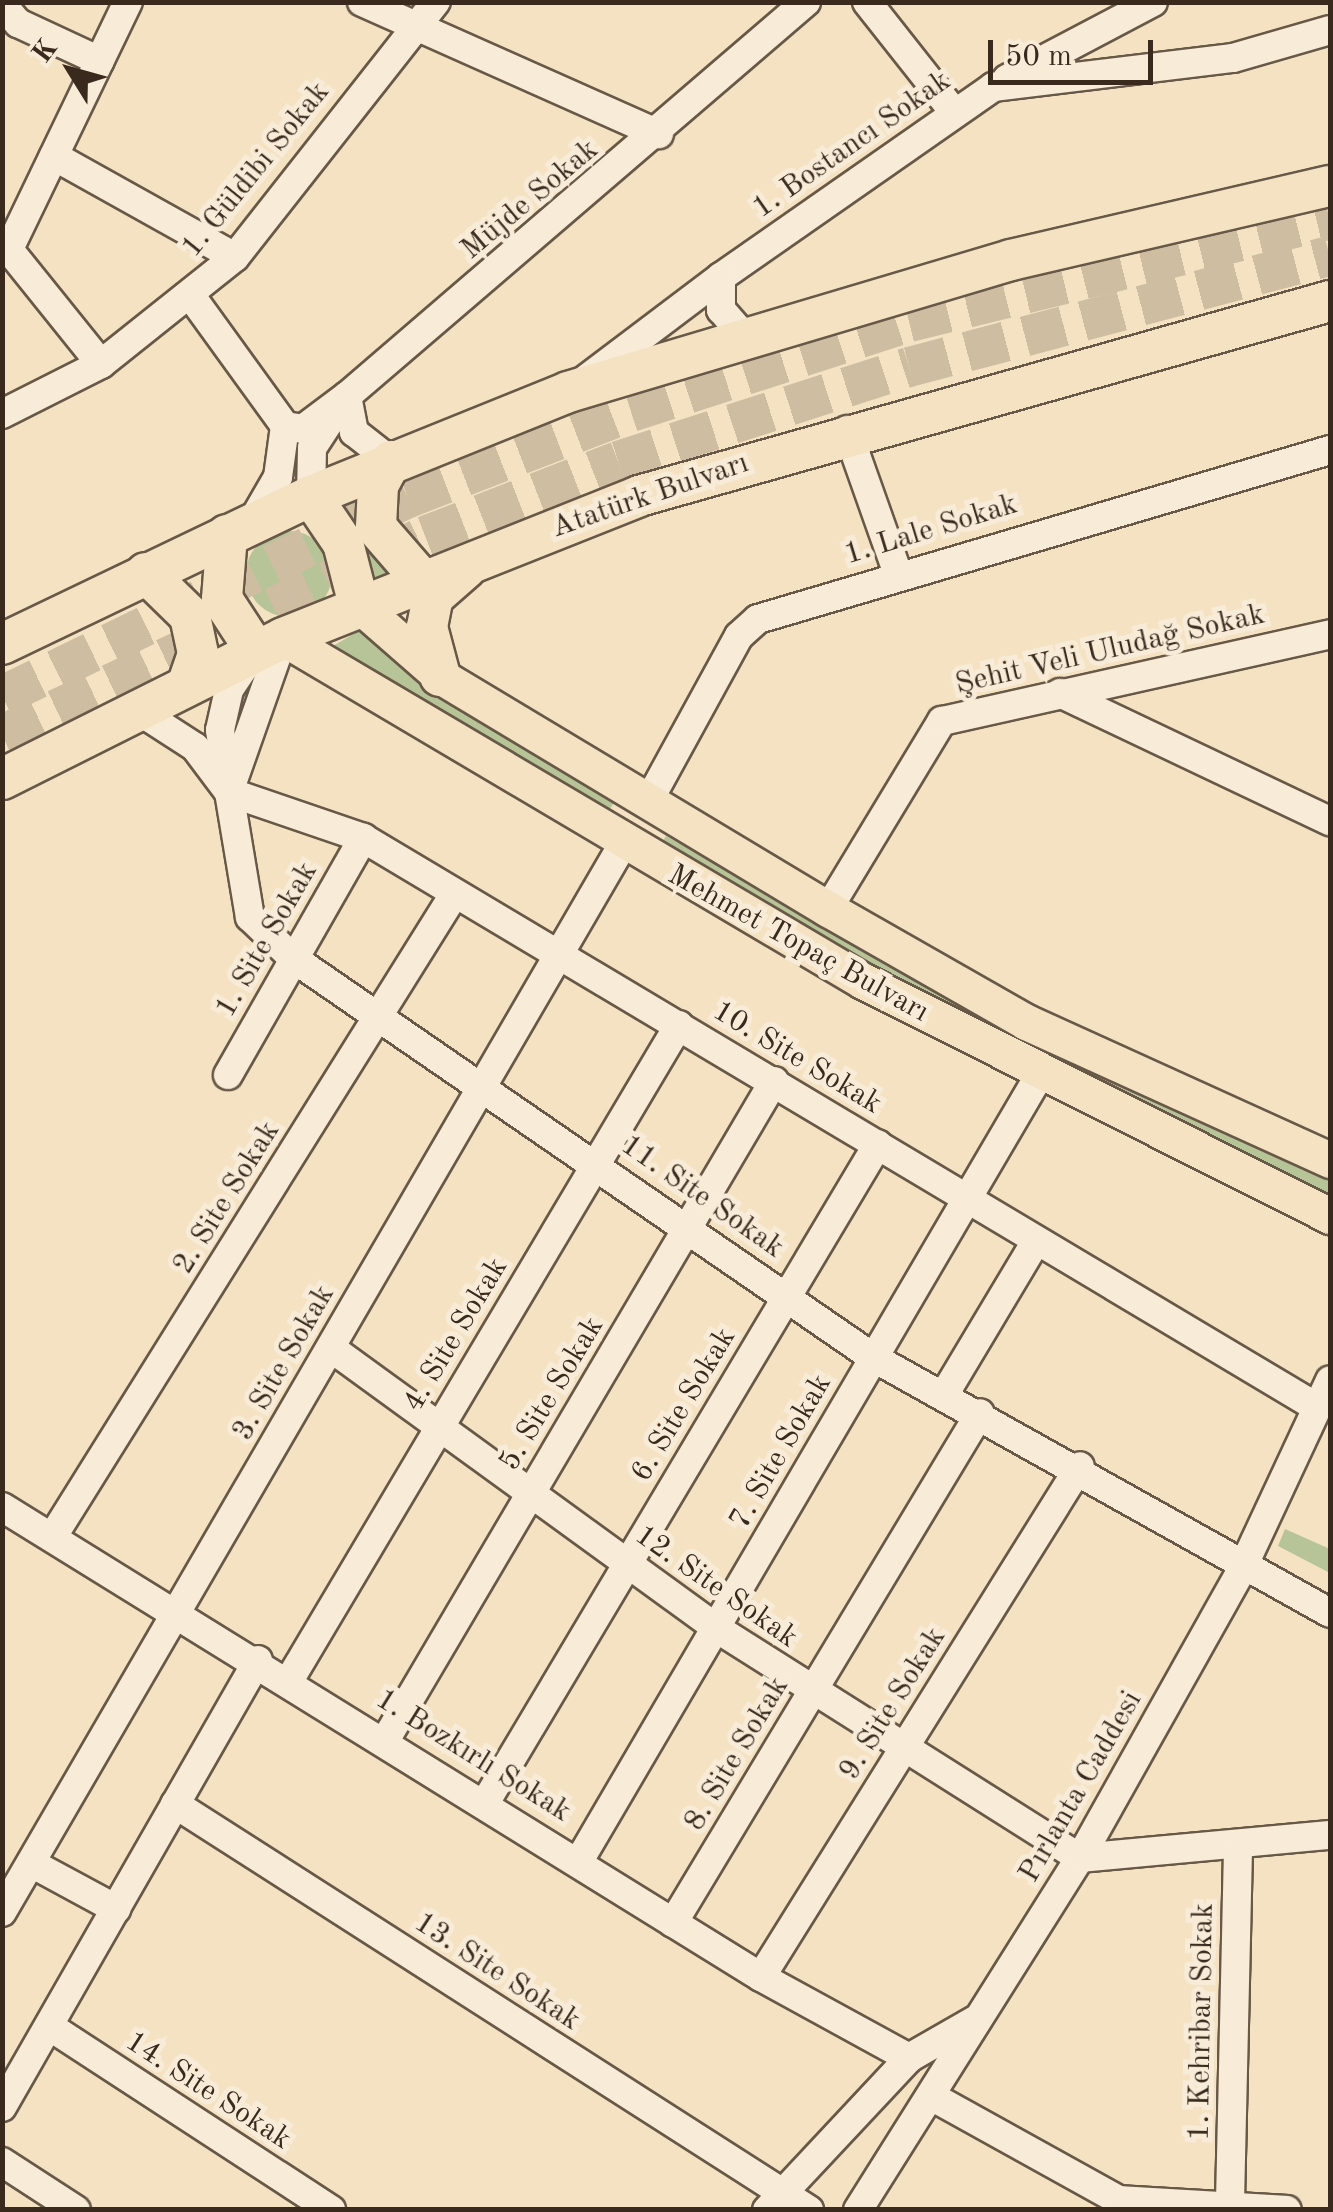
<!DOCTYPE html>
<html>
<head>
<meta charset="utf-8">
<style>
	body { margin:0 }
	#map { position:relative; width:1333px; height:2212px; overflow:hidden; background:#f4e2c3; font-family:"Old Standard TT",serif }
	div>[style] { position:absolute }
	.green>* { inset:0; background:#b7c497 }
	.round { border-radius:50% }
	.highway-tunnel>* { height:40px; margin-top:-20px; transform-origin:0; background:repeating-linear-gradient(90deg,#cfbda2 0 40px,transparent 0 60px) }
	.roads { filter:drop-shadow(2px 0 #685847) drop-shadow(-2px 0 #685847) drop-shadow(0 2px #685847) drop-shadow(0 -2px #685847) }
	.minor>* { height:28px; margin:-14px; padding:0 14px; transform-origin:14px; border-radius:14px; background:#f8ecd8 }
	.major>* { height:35px; margin:-17.5px; padding:0 17.5px; transform-origin:17.5px; border-radius:17.5px; background:#f4e2c3 }
	.highway>* { height:40px; margin:-20px; padding:0 20px; transform-origin:20px; border-radius:20px; background:#f4e2c3 }
	span { translate:-50% -50%; white-space:nowrap; text-align:center; line-height:1.15; -webkit-text-stroke:10px #f8ecd8; paint-order:stroke }
	.street-label { font-size:30px; color:#3a2a1e }
	.frame { position:absolute; inset:0; border:5px solid #3a2a1e; pointer-events:none }
	.north { position:absolute; left:20px; top:20px; width:100px; height:100px; -webkit-text-stroke:8px #f8ecd8; paint-order:stroke; rotate:307deg; font-size:28px; font-weight:700; line-height:40px; text-align:center; color:#3a2a1e }
	.north::after { content:''; display:block; margin:auto; width:35px; height:45px; background:#3a2a1e; clip-path:polygon(50% 0,100% 100%,50% 72%,0 100%) }
	.scale { position:absolute; left:988px; top:40px; width:165px; height:45px; box-sizing:border-box; border:5px solid #3a2a1e; border-top:0; padding-left:12px; font-size:30px; line-height:35px; white-space:nowrap; color:#3a2a1e; -webkit-text-stroke:8px #f8ecd8; paint-order:stroke }
</style>
</head>
<body>
<div id="map">
	<div class="green">
		<i style="clip-path:polygon(370px 491px,399px 573px,371px 582px,338px 503px)"></i>
		<i class="round" style="left:246px;top:531px;width:86px;height:86px"></i>
		<i style="clip-path:polygon(362px 629px,416px 680px,616px 799px,606px 816px,328px 649px)"></i>
		<i style="clip-path:polygon(666px 836px,1022px 1035px,1330px 1177px,1330px 1202px,1007px 1044px,656px 851px)"></i>
		<i style="clip-path:polygon(1285px 1529px,1330px 1549px,1330px 1573px,1278px 1546px)"></i>
	</div>
	<div class="highway-tunnel">
		<i style="left:2px;top:696px;width:452px;rotate:-26deg"></i>
		<i style="left:408px;top:498px;width:239px;rotate:-21.1deg"></i>
		<i style="left:631px;top:412px;width:292px;rotate:-17.9deg"></i>
		<i style="left:909px;top:322px;width:433px;rotate:-13.7deg"></i>
		<i style="left:2px;top:735px;width:467px;rotate:-25.2deg"></i>
		<i style="left:425px;top:536px;width:207px;rotate:-21.2deg"></i>
		<i style="left:618px;top:461px;width:306px;rotate:-17.9deg"></i>
		<i style="left:909px;top:367px;width:435px;rotate:-14.8deg"></i>
	</div>
	<div class="roads">
		<div class="minor">
			<i style="left:362px;top:2px;width:325px;rotate:24deg"></i>
			<i style="left:867px;top:2px;width:140px;rotate:51.7deg"></i>
			<i style="left:2px;top:4px;width:25px;rotate:50deg"></i>
			<i style="left:18px;top:23px;width:90px;rotate:24.9deg"></i>
			<i style="left:1007px;top:79px;width:165px;rotate:-27.8deg"></i>
			<i style="left:54px;top:156px;width:207px;rotate:29.2deg"></i>
			<i style="left:2px;top:241px;width:158px;rotate:51.2deg"></i>
			<i style="left:9px;top:249px;width:274px;rotate:-64.3deg"></i>
			<i style="left:191px;top:296px;width:160px;rotate:54.1deg"></i>
			<i style="left:285px;top:426px;width:51px;rotate:97.8deg"></i>
			<i style="left:278px;top:477px;width:52px;rotate:120deg"></i>
			<i style="left:744px;top:336px;width:35px;rotate:-131deg"></i>
			<i style="left:721px;top:310px;width:33px;rotate:-90deg"></i>
			<i style="left:721px;top:277px;width:332px;rotate:-34.9deg"></i>
			<i style="left:993px;top:87px;width:242px;rotate:-6.9deg"></i>
			<i style="left:1233px;top:58px;width:101px;rotate:-16.1deg"></i>
			<i style="left:586px;top:379px;width:169px;rotate:-37.1deg"></i>
			<i style="left:347px;top:396px;width:37px;rotate:79deg"></i>
			<i style="left:354px;top:432px;width:47px;rotate:38.1deg"></i>
			<i style="left:2px;top:414px;width:111px;rotate:-26.8deg"></i>
			<i style="left:101px;top:364px;width:171px;rotate:-38.6deg"></i>
			<i style="left:235px;top:257px;width:325px;rotate:-51.8deg"></i>
			<i style="left:285px;top:426px;width:18px;rotate:9deg"></i>
			<i style="left:303px;top:429px;width:55px;rotate:-36.9deg"></i>
			<i style="left:347px;top:396px;width:605px;rotate:-40.64deg"></i>
			<i style="left:847px;top:430px;width:150px;rotate:70.5deg"></i>
			<i style="left:311px;top:496px;width:48px;rotate:-88.8deg"></i>
			<i style="left:312px;top:448px;width:42px;rotate:-56.7deg"></i>
			<i style="left:251px;top:657px;width:40px;rotate:124deg"></i>
			<i style="left:229px;top:690px;width:41px;rotate:102.7deg"></i>
			<i style="left:220px;top:730px;width:63px;rotate:81.7deg"></i>
			<i style="left:229px;top:792px;width:127px;rotate:80.5deg"></i>
			<i style="left:250px;top:917px;width:61px;rotate:43.7deg"></i>
			<i style="left:294px;top:959px;width:704px;rotate:34.53deg"></i>
			<i style="left:874px;top:1358px;width:522px;rotate:29.21deg"></i>
			<i style="left:1060px;top:693px;width:299px;rotate:25.4deg"></i>
			<i style="left:136px;top:709px;width:70px;rotate:32.8deg"></i>
			<i style="left:195px;top:747px;width:55px;rotate:53.1deg"></i>
			<i style="left:231px;top:786px;width:157px;rotate:-70.6deg"></i>
			<i style="left:229px;top:792px;width:142px;rotate:18.9deg"></i>
			<i style="left:363px;top:838px;width:1112px;rotate:30.83deg"></i>
			<i style="left:648px;top:802px;width:189px;rotate:-61.3deg"></i>
			<i style="left:739px;top:636px;width:25px;rotate:-42deg"></i>
			<i style="left:758px;top:619px;width:596px;rotate:-16.46deg"></i>
			<i style="left:828px;top:909px;width:220px;rotate:-58.8deg"></i>
			<i style="left:942px;top:721px;width:398px;rotate:-12.6deg"></i>
			<i style="left:228px;top:1075px;width:273px;rotate:-60.3deg"></i>
			<i style="left:331px;top:1348px;width:476px;rotate:36deg"></i>
			<i style="left:716px;top:1628px;width:431px;rotate:32.3deg"></i>
			<i style="left:1080px;top:1858px;width:251px;rotate:-5.3deg"></i>
			<i style="left:944px;top:1395px;width:177px;rotate:-59.1deg"></i>
			<i style="left:2px;top:1507px;width:893px;rotate:31.77deg"></i>
			<i style="left:761px;top:1977px;width:169px;rotate:28.7deg"></i>
			<i style="left:53px;top:1536px;width:758px;rotate:-57.99deg"></i>
			<i style="left:290px;top:1679px;width:761px;rotate:-59.26deg"></i>
			<i style="left:386px;top:1739px;width:764px;rotate:-59.47deg"></i>
			<i style="left:485px;top:1803px;width:767px;rotate:-59.19deg"></i>
			<i style="left:175px;top:1804px;width:753px;rotate:32.63deg"></i>
			<i style="left:579px;top:1861px;width:910px;rotate:-59.63deg"></i>
			<i style="left:31px;top:1863px;width:97px;rotate:28.4deg"></i>
			<i style="left:2px;top:1912px;width:1233px;rotate:-59.82deg"></i>
			<i style="left:673px;top:1923px;width:595px;rotate:-58.95deg"></i>
			<i style="left:761px;top:1977px;width:602px;rotate:-58.02deg"></i>
			<i style="left:49px;top:2026px;width:337px;rotate:33.1deg"></i>
			<i style="left:931px;top:2096px;width:215px;rotate:29deg"></i>
			<i style="left:1119px;top:2200px;width:168px;rotate:3.4deg"></i>
			<i style="left:2px;top:2107px;width:515px;rotate:-60.2deg"></i>
			<i style="left:2px;top:2162px;width:88px;rotate:33deg"></i>
			<i style="left:1230px;top:2202px;width:358px;rotate:-88.7deg"></i>
			<i style="left:767px;top:2210px;width:208px;rotate:-46.9deg"></i>
			<i style="left:909px;top:2058px;width:76px;rotate:-29.9deg"></i>
			<i style="left:858px;top:2210px;width:416px;rotate:-57.8deg"></i>
			<i style="left:1080px;top:1858px;width:331px;rotate:-60.7deg"></i>
			<i style="left:1242px;top:1569px;width:208px;rotate:-65deg"></i>
		</div>
		<div class="major">
			<i style="left:359px;top:605px;width:108px;rotate:41.2deg"></i>
			<i style="left:440px;top:676px;width:453px;rotate:31deg"></i>
			<i style="left:828px;top:909px;width:228px;rotate:29.7deg"></i>
			<i style="left:1026px;top:1022px;width:334px;rotate:24.4deg"></i>
			<i style="left:283px;top:638px;width:674px;rotate:30.6deg"></i>
			<i style="left:863px;top:981px;width:523px;rotate:26.71deg"></i>
		</div>
		<div class="highway">
			<i style="left:391px;top:461px;width:27px;rotate:118deg"></i>
			<i style="left:378px;top:485px;width:42px;rotate:92.7deg"></i>
			<i style="left:376px;top:527px;width:69px;rotate:49.1deg"></i>
			<i style="left:311px;top:496px;width:57px;rotate:55.8deg"></i>
			<i style="left:343px;top:543px;width:64px;rotate:75.5deg"></i>
			<i style="left:227px;top:535px;width:64px;rotate:94.5deg"></i>
			<i style="left:222px;top:599px;width:62px;rotate:56.8deg"></i>
			<i style="left:146px;top:573px;width:62px;rotate:44.3deg"></i>
			<i style="left:190px;top:616px;width:39px;rotate:78deg"></i>
			<i style="left:198px;top:654px;width:31px;rotate:109deg"></i>
			<i style="left:2px;top:644px;width:343px;rotate:-25.6deg"></i>
			<i style="left:311px;top:496px;width:277px;rotate:-22deg"></i>
			<i style="left:568px;top:392px;width:462px;rotate:-16.6deg"></i>
			<i style="left:1011px;top:260px;width:327px;rotate:-13.1deg"></i>
			<i style="left:440px;top:676px;width:51px;rotate:-104.9deg"></i>
			<i style="left:427px;top:627px;width:31px;rotate:-79deg"></i>
			<i style="left:433px;top:597px;width:44px;rotate:-41.3deg"></i>
			<i style="left:2px;top:779px;width:314px;rotate:-26.6deg"></i>
			<i style="left:283px;top:638px;width:383px;rotate:-21.7deg"></i>
			<i style="left:639px;top:496px;width:718px;rotate:-15.76deg"></i>
		</div>
	</div>
	<div class="street-label">
		<span style="left:852px;top:145px;rotate:-35deg">1. Bostancı Sokak</span>
		<span style="left:256px;top:170px;rotate:-51deg">1. Güldibi Sokak</span>
		<span style="left:530px;top:200px;rotate:-40deg">Müjde Sokak</span>
		<span style="left:650px;top:496px;rotate:-19deg">Atatürk Bulvarı</span>
		<span style="left:931px;top:530px;rotate:-17deg">1. Lale Sokak</span>
		<span style="left:1110px;top:650px;rotate:-13deg">Şehit Veli Uludağ Sokak</span>
		<span style="left:267px;top:940px;rotate:-60deg">1. Site Sokak</span>
		<span style="left:798px;top:944px;rotate:29deg">Mehmet Topaç Bulvarı</span>
		<span style="left:797px;top:1058px;rotate:31deg">10. Site Sokak</span>
		<span style="left:702px;top:1197px;rotate:35deg">11. Site Sokak</span>
		<span style="left:227px;top:1198px;rotate:-58deg">2. Site Sokak</span>
		<span style="left:456px;top:1335px;rotate:-59deg">4. Site Sokak</span>
		<span style="left:284px;top:1363px;rotate:-60deg">3. Site Sokak</span>
		<span style="left:552px;top:1394px;rotate:-59deg">5. Site Sokak</span>
		<span style="left:684px;top:1405px;rotate:-59deg">6. Site Sokak</span>
		<span style="left:781px;top:1452px;rotate:-60deg">7. Site Sokak</span>
		<span style="left:716px;top:1587px;rotate:35deg">12. Site Sokak</span>
		<span style="left:893px;top:1704px;rotate:-58deg">9. Site Sokak</span>
		<span style="left:737px;top:1754px;rotate:-59deg">8. Site Sokak</span>
		<span style="left:473px;top:1756px;rotate:32deg">1. Bozkırlı Sokak</span>
		<span style="left:1081px;top:1787px;rotate:-60deg">Pırlanta Caddesi</span>
		<span style="left:497px;top:1972px;rotate:33deg">13. Site Sokak</span>
		<span style="left:1202px;top:2022px;rotate:-89deg">1. Kehribar Sokak</span>
		<span style="left:208px;top:2091px;rotate:33deg">14. Site Sokak</span>
	</div>
	<div class="frame"></div>
	<div class="north">K</div>
	<div class="scale">50 m</div>
</div>
</body>
</html>
